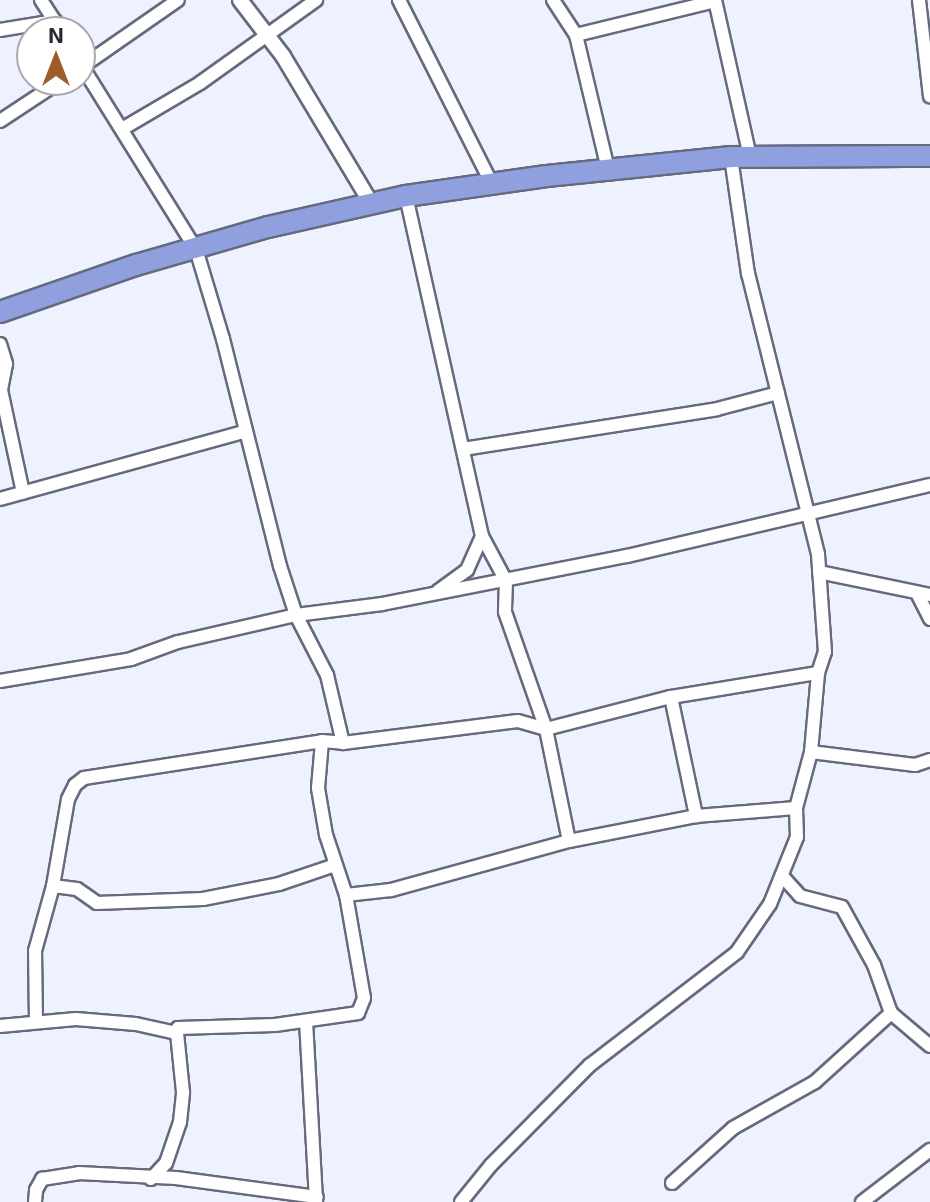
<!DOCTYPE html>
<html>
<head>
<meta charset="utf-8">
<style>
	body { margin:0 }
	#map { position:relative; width:930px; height:1202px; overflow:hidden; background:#eef2ff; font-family:"Exo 2",sans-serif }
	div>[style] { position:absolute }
	.roads { filter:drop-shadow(2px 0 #656a7d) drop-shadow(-2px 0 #656a7d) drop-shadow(0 2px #656a7d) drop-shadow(0 -2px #656a7d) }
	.minor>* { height:12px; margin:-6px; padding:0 6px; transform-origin:6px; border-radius:6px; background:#fff }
	.tertiary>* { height:14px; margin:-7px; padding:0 7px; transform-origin:7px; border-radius:7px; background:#fff }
	.trunk>* { height:20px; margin:-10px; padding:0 10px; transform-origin:10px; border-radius:10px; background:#909fde }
	span { translate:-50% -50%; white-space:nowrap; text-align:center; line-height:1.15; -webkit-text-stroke:8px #fff; paint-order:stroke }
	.north { position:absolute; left:16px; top:16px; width:80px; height:80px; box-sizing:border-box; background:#fff; border:2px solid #a9aaad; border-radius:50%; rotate:0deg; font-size:22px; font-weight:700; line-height:32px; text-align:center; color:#282a32 }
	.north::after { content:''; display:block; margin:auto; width:28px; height:36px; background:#9e5c2a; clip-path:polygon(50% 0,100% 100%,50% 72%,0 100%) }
</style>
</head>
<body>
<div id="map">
	<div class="roads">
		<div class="minor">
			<i style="left:41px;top:0;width:38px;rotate:57deg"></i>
			<i style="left:399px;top:0;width:206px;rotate:63.2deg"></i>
			<i style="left:553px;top:0;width:42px;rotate:56.7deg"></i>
			<i style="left:576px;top:35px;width:138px;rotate:76.6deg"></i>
			<i style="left:715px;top:0;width:160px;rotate:77.4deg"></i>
			<i style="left:919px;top:0;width:97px;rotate:83.5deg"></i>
			<i style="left:0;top:30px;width:56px;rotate:-9.3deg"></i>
			<i style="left:576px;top:35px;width:143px;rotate:-13.7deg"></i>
			<i style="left:80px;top:63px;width:219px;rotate:58.1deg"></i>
			<i style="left:196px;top:249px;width:94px;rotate:73.3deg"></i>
			<i style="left:223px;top:339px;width:234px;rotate:75.9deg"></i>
			<i style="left:280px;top:566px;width:52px;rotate:71.9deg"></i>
			<i style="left:296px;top:615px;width:68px;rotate:62.7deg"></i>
			<i style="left:327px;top:675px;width:70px;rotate:76.8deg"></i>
			<i style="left:80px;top:68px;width:119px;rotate:-34.8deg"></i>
			<i style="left:0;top:121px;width:74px;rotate:-33.5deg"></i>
			<i style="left:122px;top:129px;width:91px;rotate:-30.5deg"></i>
			<i style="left:200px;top:83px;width:143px;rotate:-35.6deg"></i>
			<i style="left:406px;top:196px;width:348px;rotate:77.4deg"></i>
			<i style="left:482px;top:536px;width:51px;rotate:61.9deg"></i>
			<i style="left:506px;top:581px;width:31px;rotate:92deg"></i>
			<i style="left:505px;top:612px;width:124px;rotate:70.7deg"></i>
			<i style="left:546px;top:729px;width:114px;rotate:78.4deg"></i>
			<i style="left:0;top:344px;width:21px;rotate:73deg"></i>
			<i style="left:6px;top:364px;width:26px;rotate:101deg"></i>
			<i style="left:1px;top:390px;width:105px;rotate:77.9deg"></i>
			<i style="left:463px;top:449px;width:257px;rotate:-8.9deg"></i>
			<i style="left:717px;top:409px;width:63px;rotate:-14.7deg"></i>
			<i style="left:0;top:499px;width:252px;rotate:-15.4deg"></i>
			<i style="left:819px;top:572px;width:113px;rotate:11.7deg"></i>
			<i style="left:438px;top:591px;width:36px;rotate:-36deg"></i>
			<i style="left:467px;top:570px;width:37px;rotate:-66deg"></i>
			<i style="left:918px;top:595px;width:27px;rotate:63deg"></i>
			<i style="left:0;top:681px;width:133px;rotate:-9.5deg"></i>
			<i style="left:131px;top:659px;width:50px;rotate:-19.9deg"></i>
			<i style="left:178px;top:642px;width:121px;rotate:-12.9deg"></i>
			<i style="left:296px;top:615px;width:87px;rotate:-7.3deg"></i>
			<i style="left:382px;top:604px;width:250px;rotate:-11.1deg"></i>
			<i style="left:627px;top:556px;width:311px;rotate:-13.2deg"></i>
			<i style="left:671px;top:697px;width:122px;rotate:78.1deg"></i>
			<i style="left:811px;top:752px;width:105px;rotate:7.1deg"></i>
			<i style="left:915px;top:765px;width:16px;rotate:-18deg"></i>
			<i style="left:783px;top:877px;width:25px;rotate:48deg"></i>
			<i style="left:800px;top:896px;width:43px;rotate:14.7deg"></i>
			<i style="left:842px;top:907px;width:66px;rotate:61.1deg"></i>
			<i style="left:874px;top:965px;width:51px;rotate:70.5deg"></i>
			<i style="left:891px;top:1013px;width:51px;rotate:40.2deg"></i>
			<i style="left:53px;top:886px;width:24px;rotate:7deg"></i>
			<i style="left:77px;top:889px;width:24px;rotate:35deg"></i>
			<i style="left:97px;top:903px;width:106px;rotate:-2.2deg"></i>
			<i style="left:203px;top:899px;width:77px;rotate:-11.2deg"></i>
			<i style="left:279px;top:884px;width:59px;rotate:-18.7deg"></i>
			<i style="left:346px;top:895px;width:45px;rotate:-6.3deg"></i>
			<i style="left:391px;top:890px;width:185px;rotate:-15.4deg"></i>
			<i style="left:569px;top:841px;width:129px;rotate:-11.1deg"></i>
			<i style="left:696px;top:816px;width:100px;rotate:-4.6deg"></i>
			<i style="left:36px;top:1021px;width:70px;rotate:-90.8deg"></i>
			<i style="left:35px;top:951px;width:67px;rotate:-74.5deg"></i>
			<i style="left:53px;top:886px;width:88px;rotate:-80.2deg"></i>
			<i style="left:68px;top:799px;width:16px;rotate:-63deg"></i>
			<i style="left:75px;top:785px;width:11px;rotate:-38deg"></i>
			<i style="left:84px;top:778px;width:241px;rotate:-8.8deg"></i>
			<i style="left:322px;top:741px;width:21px;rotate:5deg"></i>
			<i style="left:343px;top:743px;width:176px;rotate:-7.2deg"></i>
			<i style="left:518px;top:721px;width:29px;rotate:16deg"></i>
			<i style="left:546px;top:729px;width:129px;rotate:-14.4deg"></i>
			<i style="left:671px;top:697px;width:149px;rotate:-9.3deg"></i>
			<i style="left:306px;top:1021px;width:181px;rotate:86.8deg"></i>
			<i style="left:0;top:1026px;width:76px;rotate:-5.3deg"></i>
			<i style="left:76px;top:1019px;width:60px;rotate:4.8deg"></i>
			<i style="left:136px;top:1024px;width:42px;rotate:12.4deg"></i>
			<i style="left:177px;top:1033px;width:5px;rotate:-79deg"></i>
			<i style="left:178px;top:1028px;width:97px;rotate:-1.8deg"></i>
			<i style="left:275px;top:1025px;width:84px;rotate:-8.2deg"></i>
			<i style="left:358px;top:1013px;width:16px;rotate:-68deg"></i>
			<i style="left:364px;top:998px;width:105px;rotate:-99.9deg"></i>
			<i style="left:346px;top:895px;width:63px;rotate:-108.4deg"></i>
			<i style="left:326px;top:835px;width:48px;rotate:-99.7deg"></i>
			<i style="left:318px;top:788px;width:47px;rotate:-85.1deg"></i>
			<i style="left:151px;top:1179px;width:22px;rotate:-47deg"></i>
			<i style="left:166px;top:1163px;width:43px;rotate:-71.1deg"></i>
			<i style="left:180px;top:1122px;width:30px;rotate:-84deg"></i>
			<i style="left:183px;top:1092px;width:59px;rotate:-95.8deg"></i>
			<i style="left:672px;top:1183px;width:82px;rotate:-42deg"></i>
			<i style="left:733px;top:1128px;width:94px;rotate:-29.3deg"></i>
			<i style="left:815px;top:1082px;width:103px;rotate:-42.2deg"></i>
			<i style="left:35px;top:1202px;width:12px;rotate:-85deg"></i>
			<i style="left:36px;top:1190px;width:13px;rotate:-61deg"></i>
			<i style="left:42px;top:1179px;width:37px;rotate:-9deg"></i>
			<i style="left:79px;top:1173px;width:97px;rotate:3deg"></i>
			<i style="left:176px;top:1178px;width:142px;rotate:7.7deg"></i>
			<i style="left:461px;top:1202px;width:48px;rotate:-51deg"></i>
			<i style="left:491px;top:1165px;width:141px;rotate:-45.3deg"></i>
			<i style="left:590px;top:1065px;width:185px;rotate:-37.5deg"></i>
			<i style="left:737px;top:952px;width:58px;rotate:-55.5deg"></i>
			<i style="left:770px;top:904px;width:72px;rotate:-68.1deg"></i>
			<i style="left:797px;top:837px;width:29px;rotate:-92deg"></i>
			<i style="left:796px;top:808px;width:58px;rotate:-75deg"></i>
			<i style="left:811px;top:752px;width:79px;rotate:-84.9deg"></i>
			<i style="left:818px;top:673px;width:22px;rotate:-72deg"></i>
			<i style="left:825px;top:652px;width:98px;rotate:-94.1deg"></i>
			<i style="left:818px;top:554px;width:289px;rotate:-104deg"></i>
			<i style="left:748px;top:274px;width:118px;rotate:-98.3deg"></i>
			<i style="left:862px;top:1202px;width:86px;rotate:-37.4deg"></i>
		</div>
		<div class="tertiary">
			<i style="left:240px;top:0;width:71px;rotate:52.5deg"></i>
			<i style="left:283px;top:56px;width:171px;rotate:59.1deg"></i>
		</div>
		<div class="trunk">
			<i style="left:0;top:312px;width:144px;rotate:-19.1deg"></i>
			<i style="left:136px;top:265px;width:137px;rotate:-16.1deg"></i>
			<i style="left:268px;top:227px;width:141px;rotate:-12.7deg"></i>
			<i style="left:406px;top:196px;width:142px;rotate:-8.1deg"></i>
			<i style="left:547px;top:176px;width:185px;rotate:-5.9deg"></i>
			<i style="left:731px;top:157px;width:199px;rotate:-0.3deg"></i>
		</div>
	</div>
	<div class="north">N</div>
</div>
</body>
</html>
